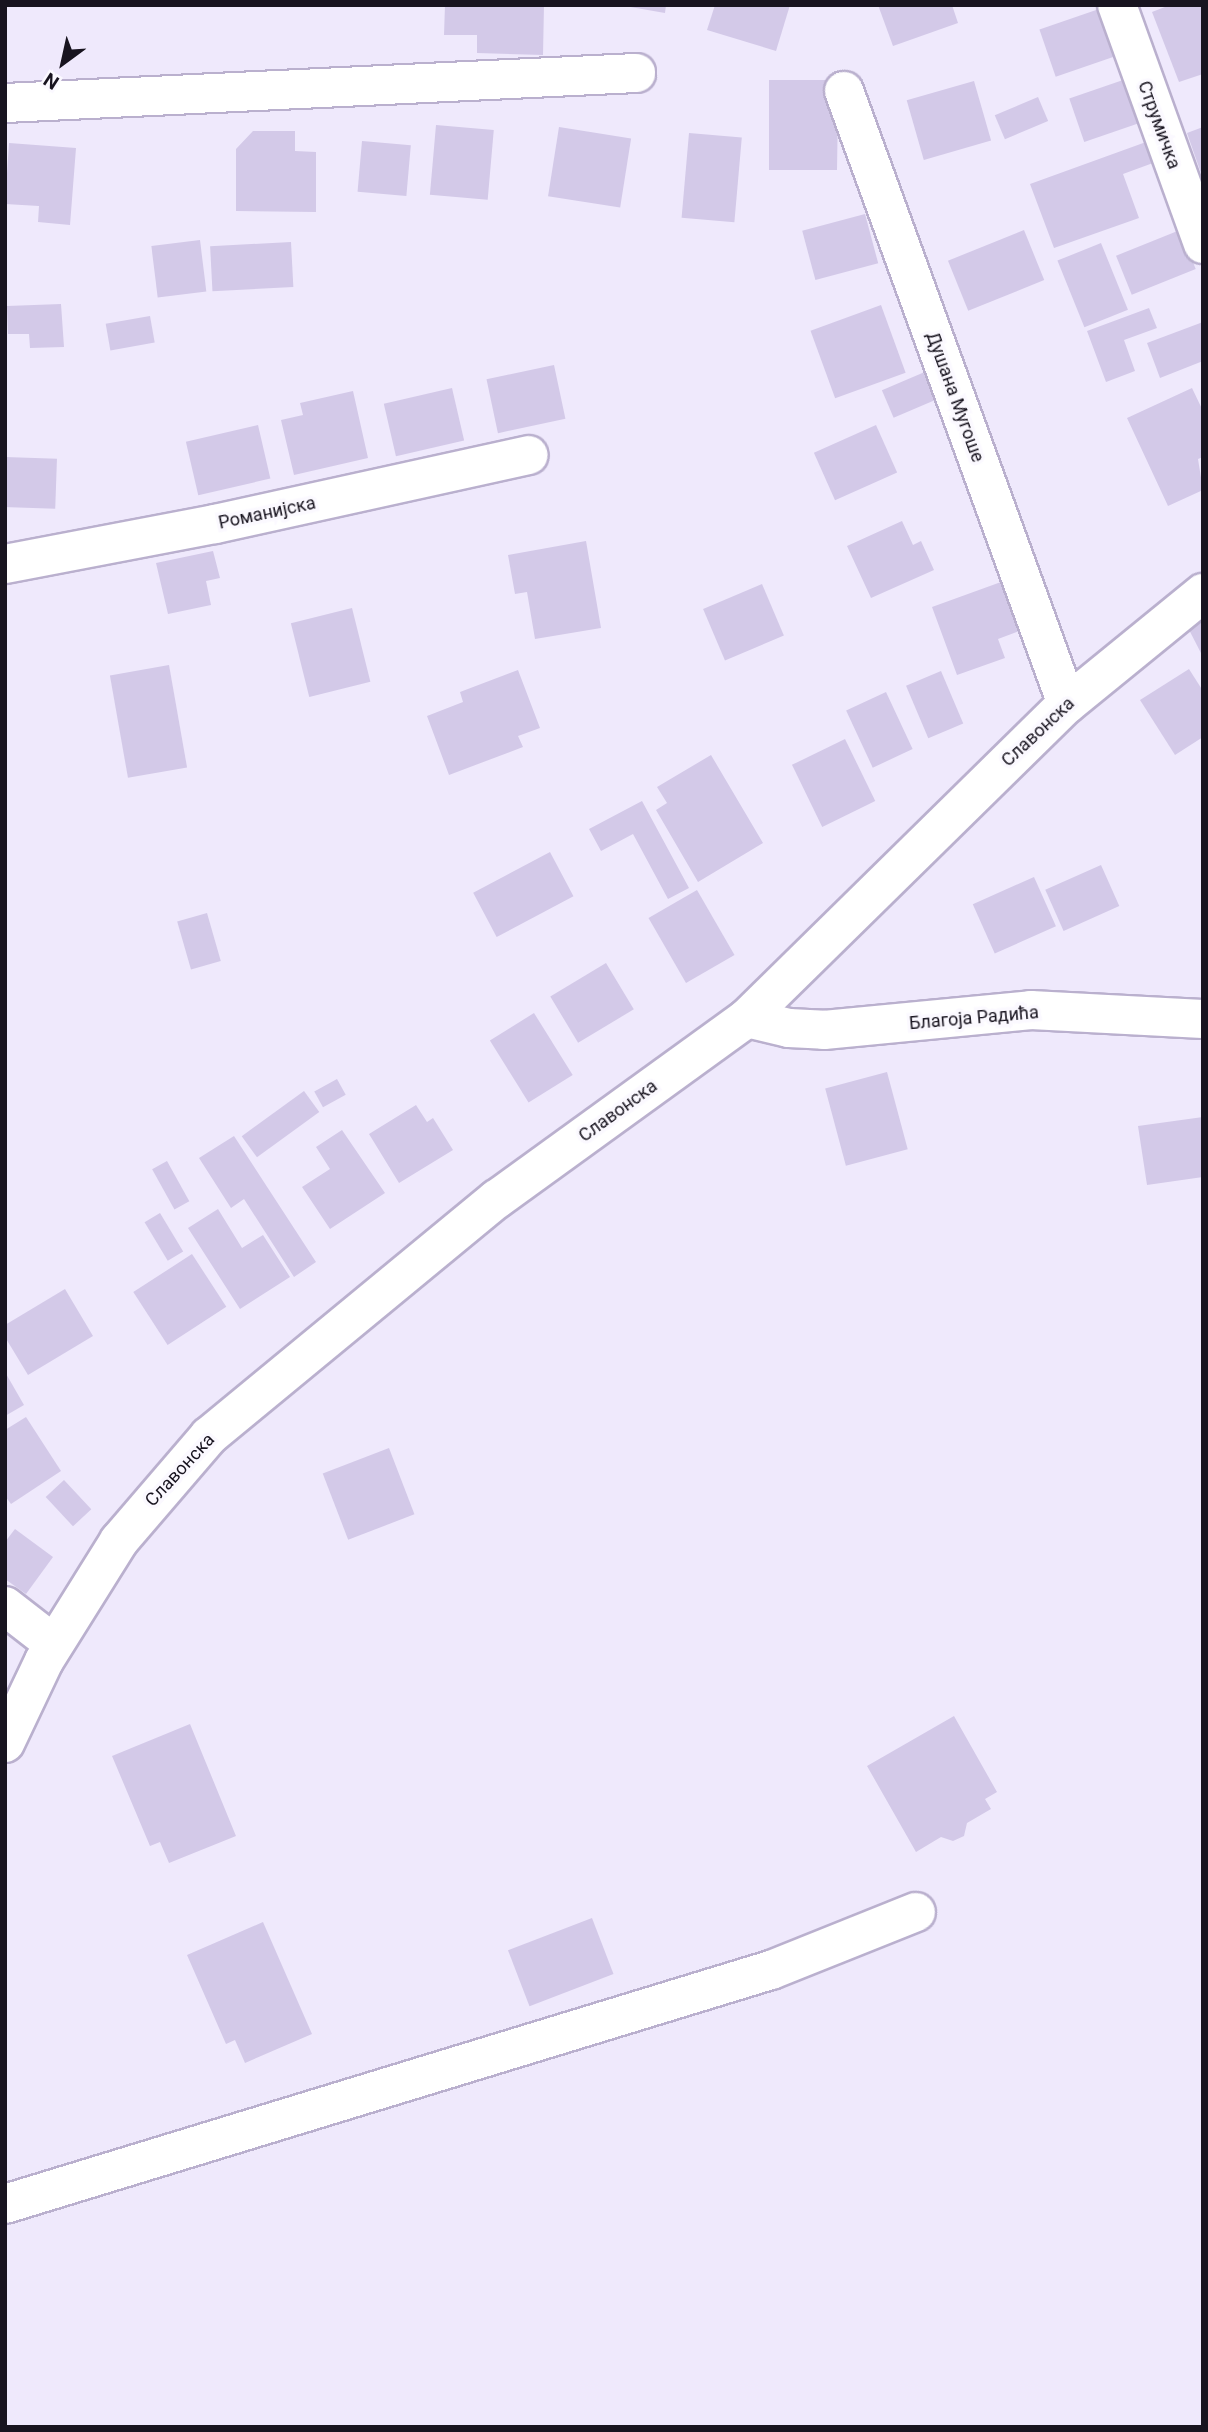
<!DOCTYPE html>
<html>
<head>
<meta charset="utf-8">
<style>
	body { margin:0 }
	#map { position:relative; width:1208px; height:2432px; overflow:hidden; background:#efe9fc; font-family:Roboto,sans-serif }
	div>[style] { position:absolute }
	.building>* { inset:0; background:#d3c9e8; transform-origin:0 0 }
	.roads { filter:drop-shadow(2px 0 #bab0ce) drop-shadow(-2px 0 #bab0ce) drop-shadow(0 2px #bab0ce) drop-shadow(0 -2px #bab0ce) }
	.minor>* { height:38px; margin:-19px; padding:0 19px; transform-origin:19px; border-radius:19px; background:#fff }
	span { translate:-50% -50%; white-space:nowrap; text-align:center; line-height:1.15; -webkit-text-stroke:7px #fbf9ff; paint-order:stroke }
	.street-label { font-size:18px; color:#18141f }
	.frame { position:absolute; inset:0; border:7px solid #18141f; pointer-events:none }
	.north { position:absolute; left:28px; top:28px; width:70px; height:70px; -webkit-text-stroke:5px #fbf9ff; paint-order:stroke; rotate:213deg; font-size:19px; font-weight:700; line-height:28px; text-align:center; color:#18141f }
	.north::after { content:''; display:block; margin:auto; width:24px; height:32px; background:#18141f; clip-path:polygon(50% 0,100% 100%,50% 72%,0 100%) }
</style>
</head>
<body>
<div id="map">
	<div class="building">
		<i style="clip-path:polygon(445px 5px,544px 5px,543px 55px,477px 53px,477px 35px,444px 35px)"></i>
		<i style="clip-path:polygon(619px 5px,666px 5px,665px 13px)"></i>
		<i style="clip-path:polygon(715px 5px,790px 5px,776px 51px,707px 30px)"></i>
		<i style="clip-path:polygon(878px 5px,952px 5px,958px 23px,893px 46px)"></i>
		<i style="clip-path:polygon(1170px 5px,1203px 5px,1203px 74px,1179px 82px,1152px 12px)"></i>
		<i style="left:1099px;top:9px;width:50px;height:63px;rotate:71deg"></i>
		<i style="left:1126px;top:79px;width:46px;height:60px;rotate:71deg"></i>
		<i style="clip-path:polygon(769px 80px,828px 80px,828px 106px,838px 106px,837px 170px,769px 170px)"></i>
		<i style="left:974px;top:81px;width:62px;height:70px;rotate:74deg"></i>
		<i style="left:1038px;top:97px;width:26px;height:47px;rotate:67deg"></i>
		<i style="left:436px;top:125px;width:58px;height:70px;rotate:5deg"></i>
		<i style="left:559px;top:127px;width:73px;height:70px;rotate:9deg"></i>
		<i style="clip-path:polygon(1203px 127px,1203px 176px,1202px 176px,1187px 133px)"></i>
		<i style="clip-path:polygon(253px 131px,295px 131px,295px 151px,316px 152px,316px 212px,236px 211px,236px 149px)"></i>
		<i style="left:689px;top:133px;width:53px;height:85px;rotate:5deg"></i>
		<i style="left:362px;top:141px;width:49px;height:51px;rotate:5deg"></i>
		<i style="clip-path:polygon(1146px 142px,1153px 163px,1123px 174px,1139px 218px,1054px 248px,1030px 184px)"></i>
		<i style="clip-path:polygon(9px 143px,76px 148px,70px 225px,38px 222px,39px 206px,5px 204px)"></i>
		<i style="left:865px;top:214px;width:51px;height:65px;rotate:75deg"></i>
		<i style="left:1024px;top:230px;width:54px;height:82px;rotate:68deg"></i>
		<i style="left:1180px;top:230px;width:42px;height:69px;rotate:68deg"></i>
		<i style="left:200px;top:240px;width:52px;height:49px;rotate:83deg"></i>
		<i style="left:291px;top:242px;width:45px;height:81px;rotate:87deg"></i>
		<i style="left:1101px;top:243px;width:72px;height:47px;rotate:68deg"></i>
		<i style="clip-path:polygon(61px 304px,64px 347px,30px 348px,29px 334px,8px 334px,7px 306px)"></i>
		<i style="left:881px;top:305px;width:72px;height:75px;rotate:70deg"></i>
		<i style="clip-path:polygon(1149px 308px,1157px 328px,1124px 340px,1135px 371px,1106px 382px,1087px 331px)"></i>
		<i style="left:150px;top:316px;width:27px;height:45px;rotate:80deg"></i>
		<i style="clip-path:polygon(1203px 322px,1203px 361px,1160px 378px,1147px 343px)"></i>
		<i style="left:554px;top:365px;width:55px;height:69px;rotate:78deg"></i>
		<i style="left:927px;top:371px;width:30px;height:49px;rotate:67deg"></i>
		<i style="left:452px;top:388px;width:54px;height:70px;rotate:77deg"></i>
		<i style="clip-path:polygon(1192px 388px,1203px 411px,1203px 457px,1198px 459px,1203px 490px,1168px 506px,1127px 418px)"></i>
		<i style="clip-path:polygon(353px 391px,368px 458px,294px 475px,281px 420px,303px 415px,300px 403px)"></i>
		<i style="left:258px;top:425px;width:55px;height:74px;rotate:77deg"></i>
		<i style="left:876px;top:425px;width:52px;height:68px;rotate:66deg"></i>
		<i style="left:5px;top:457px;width:52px;height:50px;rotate:2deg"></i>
		<i style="clip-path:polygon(902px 521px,913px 545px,921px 541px,934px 570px,871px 598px,847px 546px)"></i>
		<i style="clip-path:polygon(586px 541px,601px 628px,535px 639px,527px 592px,515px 594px,508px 555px)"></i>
		<i style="clip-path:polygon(213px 551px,220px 578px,206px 581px,211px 605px,168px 614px,156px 563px)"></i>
		<i style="clip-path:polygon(1001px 582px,1019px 631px,998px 639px,1005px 658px,957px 675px,932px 607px)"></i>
		<i style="left:762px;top:584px;width:56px;height:64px;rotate:67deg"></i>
		<i style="left:352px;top:608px;width:76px;height:63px;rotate:76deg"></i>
		<i style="clip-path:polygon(1203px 610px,1203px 657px,1184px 620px)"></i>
		<i style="left:169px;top:665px;width:104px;height:60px;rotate:80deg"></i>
		<i style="clip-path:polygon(1189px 669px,1203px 691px,1203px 737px,1175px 755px,1140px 700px)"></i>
		<i style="clip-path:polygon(518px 670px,540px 728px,518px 736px,523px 747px,449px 775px,427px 716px,463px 702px,460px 692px)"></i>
		<i style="left:941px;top:671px;width:57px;height:38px;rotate:67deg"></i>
		<i style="left:886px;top:692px;width:63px;height:44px;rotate:65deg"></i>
		<i style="left:845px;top:739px;width:69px;height:59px;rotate:64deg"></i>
		<i style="clip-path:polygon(711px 755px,763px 843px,698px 882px,656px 810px,667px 803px,657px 787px)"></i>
		<i style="clip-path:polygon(642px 801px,689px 888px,668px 899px,633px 834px,601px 851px,589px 829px)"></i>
		<i style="left:550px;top:852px;width:50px;height:87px;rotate:62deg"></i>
		<i style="left:1101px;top:865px;width:45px;height:61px;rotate:66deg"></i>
		<i style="left:1034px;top:877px;width:54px;height:67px;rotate:66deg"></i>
		<i style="left:697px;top:890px;width:75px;height:56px;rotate:60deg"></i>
		<i style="left:207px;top:913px;width:50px;height:31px;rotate:74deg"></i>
		<i style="left:606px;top:963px;width:54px;height:65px;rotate:59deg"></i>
		<i style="left:534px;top:1013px;width:73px;height:52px;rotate:58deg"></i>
		<i style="left:887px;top:1072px;width:80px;height:64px;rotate:75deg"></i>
		<i style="left:337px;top:1079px;width:18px;height:26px;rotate:61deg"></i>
		<i style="left:304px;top:1091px;width:26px;height:77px;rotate:54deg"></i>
		<i style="clip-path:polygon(416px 1105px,427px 1122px,433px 1118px,453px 1150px,399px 1183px,369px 1134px)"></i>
		<i style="clip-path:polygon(1203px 1117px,1203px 1177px,1147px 1185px,1138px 1126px)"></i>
		<i style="clip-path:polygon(342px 1130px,385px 1193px,330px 1229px,302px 1187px,330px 1169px,316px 1147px)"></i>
		<i style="clip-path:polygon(234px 1136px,316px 1262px,294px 1277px,244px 1199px,231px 1208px,199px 1158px)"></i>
		<i style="left:167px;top:1161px;width:46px;height:17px;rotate:61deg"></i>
		<i style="clip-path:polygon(218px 1209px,242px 1248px,263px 1235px,290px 1277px,240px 1309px,188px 1228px)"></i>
		<i style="left:160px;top:1213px;width:45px;height:18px;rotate:59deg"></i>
		<i style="left:192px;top:1254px;width:63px;height:70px;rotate:57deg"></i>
		<i style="clip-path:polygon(65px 1289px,93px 1336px,28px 1375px,5px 1337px,5px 1325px)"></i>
		<i style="clip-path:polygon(5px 1372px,24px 1405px,5px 1416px)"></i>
		<i style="clip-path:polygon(26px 1417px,61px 1471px,11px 1504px,5px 1496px,5px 1430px)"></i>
		<i style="left:389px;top:1448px;width:71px;height:71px;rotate:69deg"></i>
		<i style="left:64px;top:1480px;width:40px;height:25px;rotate:47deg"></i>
		<i style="clip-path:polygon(15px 1529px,53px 1557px,26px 1594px,5px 1579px,5px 1542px)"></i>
		<i style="clip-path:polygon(954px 1716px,997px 1792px,985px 1799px,991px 1809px,967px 1823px,964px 1836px,953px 1841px,941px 1837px,916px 1852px,867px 1766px)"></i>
		<i style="clip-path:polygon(190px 1724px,236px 1836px,169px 1863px,160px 1842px,150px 1846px,112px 1756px)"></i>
		<i style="left:592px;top:1918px;width:60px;height:90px;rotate:69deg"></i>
		<i style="clip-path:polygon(263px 1922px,312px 2034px,245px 2063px,235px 2040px,226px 2044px,187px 1955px)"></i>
	</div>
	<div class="roads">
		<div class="minor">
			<i style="left:1117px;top:5px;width:254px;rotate:70.2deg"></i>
			<i style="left:844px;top:91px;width:652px;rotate:70.01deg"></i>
			<i style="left:5px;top:103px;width:632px;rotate:-2.72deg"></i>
			<i style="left:5px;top:564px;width:214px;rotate:-10.8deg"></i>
			<i style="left:215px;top:524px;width:321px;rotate:-12.4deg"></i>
			<i style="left:747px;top:1018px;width:43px;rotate:13.4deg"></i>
			<i style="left:789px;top:1028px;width:35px;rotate:3deg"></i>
			<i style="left:824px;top:1030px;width:208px;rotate:-5.5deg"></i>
			<i style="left:1031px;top:1010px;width:172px;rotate:3deg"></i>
			<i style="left:5px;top:1606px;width:62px;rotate:37.8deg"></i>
			<i style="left:5px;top:1743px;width:91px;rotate:-64.6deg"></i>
			<i style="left:44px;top:1661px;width:142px;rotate:-58deg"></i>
			<i style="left:119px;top:1541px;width:138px;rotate:-49.4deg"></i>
			<i style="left:209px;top:1436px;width:373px;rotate:-39.5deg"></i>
			<i style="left:497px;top:1199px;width:309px;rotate:-35.9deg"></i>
			<i style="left:747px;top:1018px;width:448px;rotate:-44.5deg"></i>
			<i style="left:1067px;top:704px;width:176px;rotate:-39.2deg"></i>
			<i style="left:5px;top:2204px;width:801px;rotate:-16.99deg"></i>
			<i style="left:771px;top:1970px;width:156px;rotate:-21.8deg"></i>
		</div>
	</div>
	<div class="street-label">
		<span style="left:1159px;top:125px;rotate:70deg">Струмичка</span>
		<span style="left:955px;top:397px;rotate:70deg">Душана Мугоше</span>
		<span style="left:267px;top:513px;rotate:-12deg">Романијска</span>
		<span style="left:1038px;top:732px;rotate:-43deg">Славонска</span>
		<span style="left:974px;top:1018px;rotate:-5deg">Благоја Радића</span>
		<span style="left:618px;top:1111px;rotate:-36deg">Славонска</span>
		<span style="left:180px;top:1470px;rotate:-47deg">Славонска</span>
	</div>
	<div class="frame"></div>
	<div class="north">N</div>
</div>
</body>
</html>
